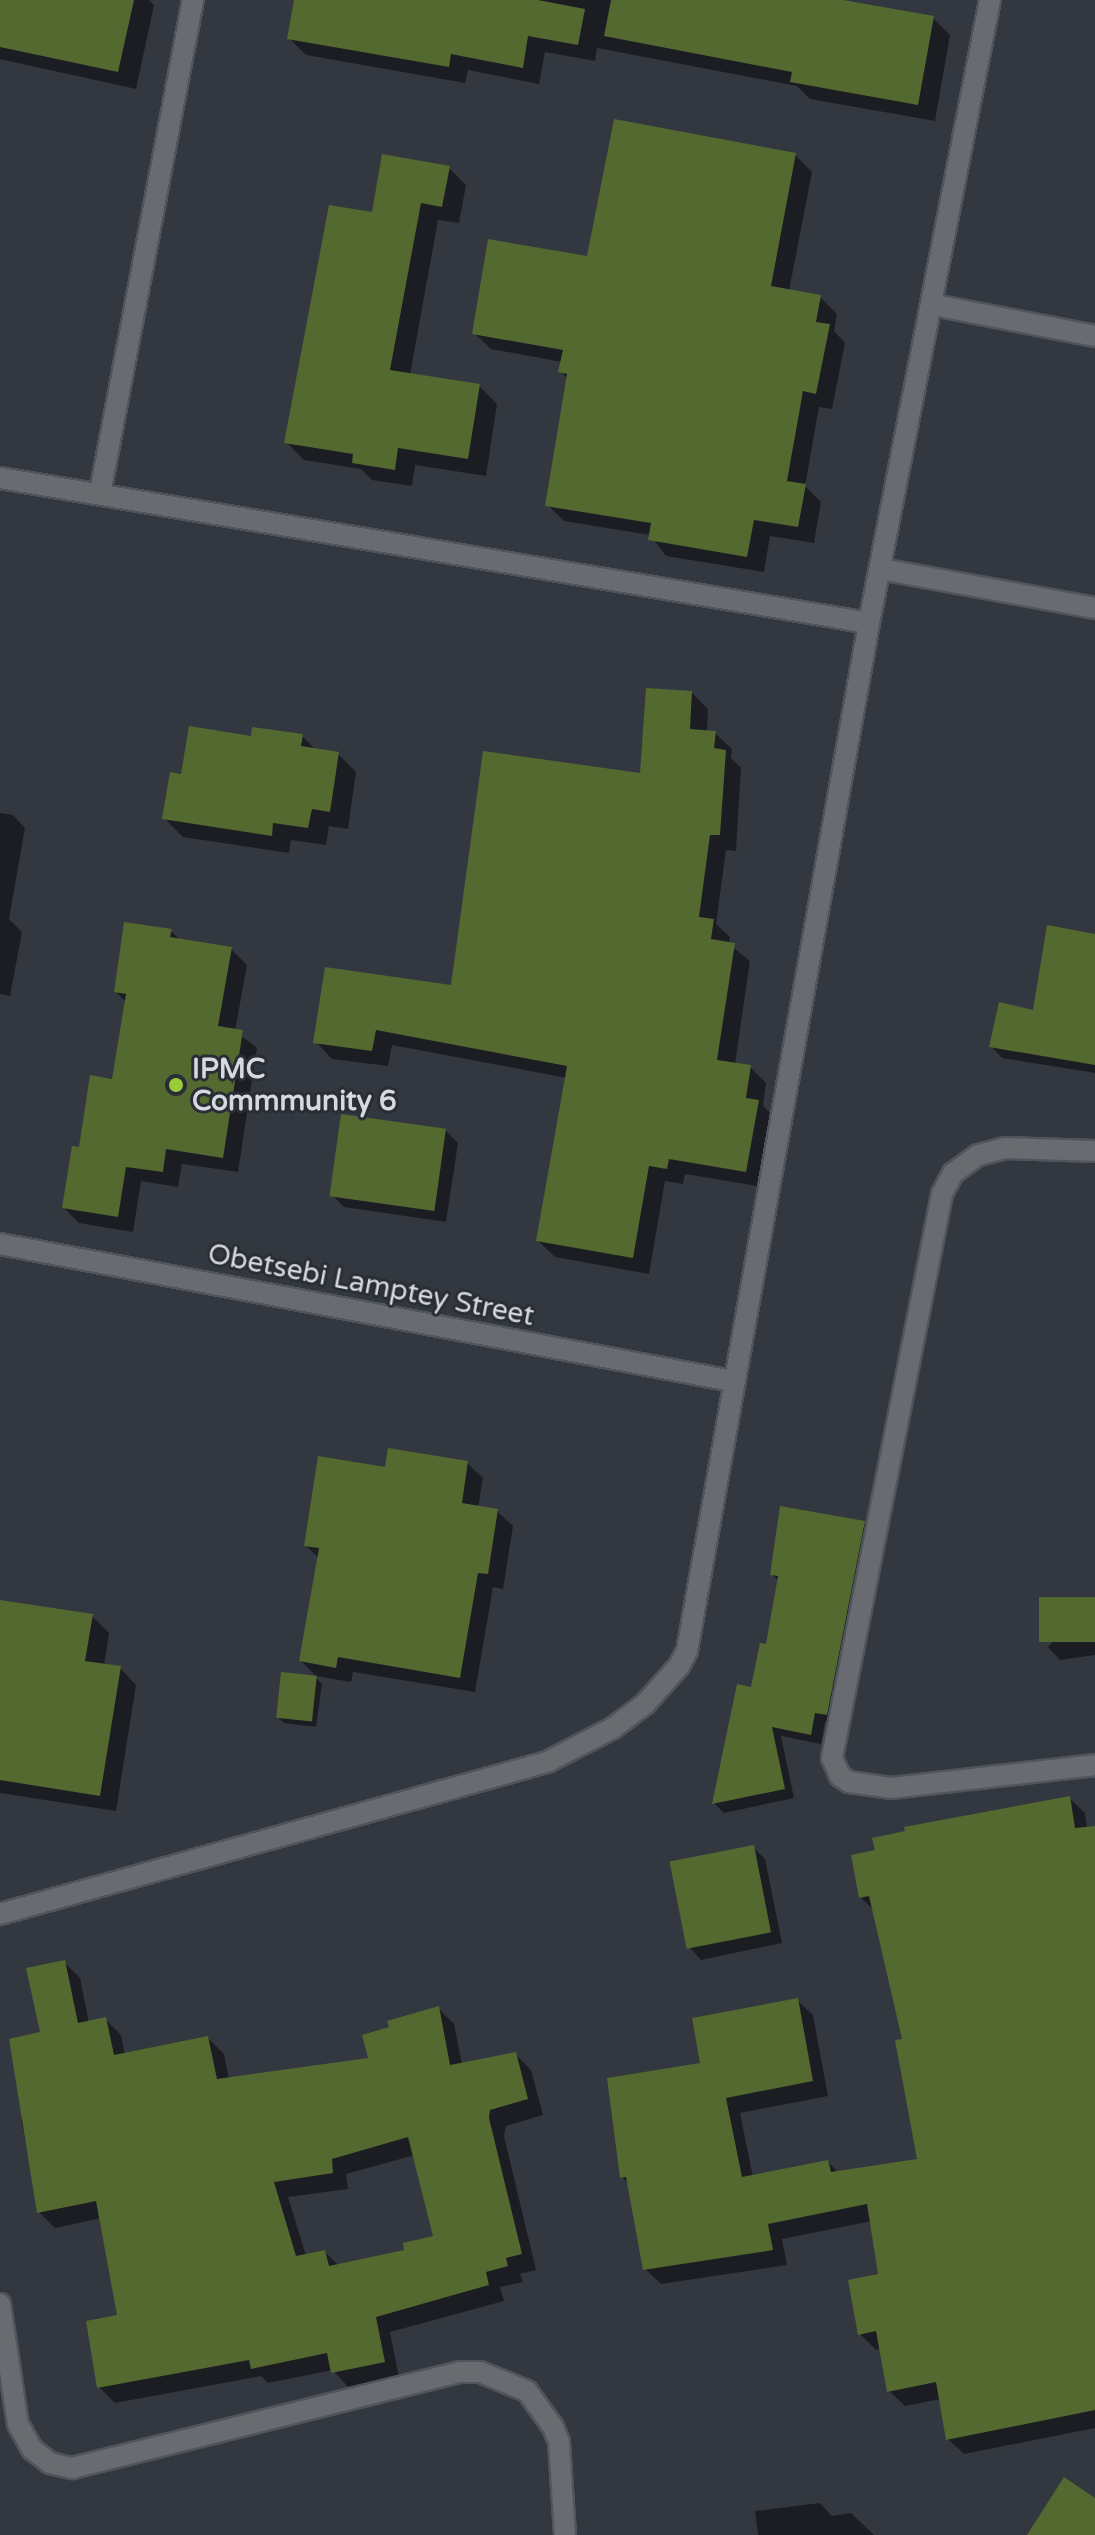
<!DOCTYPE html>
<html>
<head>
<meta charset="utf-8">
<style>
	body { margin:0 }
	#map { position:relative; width:1095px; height:2535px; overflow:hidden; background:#333840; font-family:"Varela Round",sans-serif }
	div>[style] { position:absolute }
	.shadow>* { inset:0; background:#0007 }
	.building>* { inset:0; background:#536930; transform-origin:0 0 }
	.roads { filter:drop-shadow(2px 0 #50555d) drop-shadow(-2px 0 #50555d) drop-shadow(0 2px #50555d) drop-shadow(0 -2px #50555d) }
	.minor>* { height:20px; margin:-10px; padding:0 10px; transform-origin:10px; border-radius:10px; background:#686b6f }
	.dots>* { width:22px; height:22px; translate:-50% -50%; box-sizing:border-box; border:4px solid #292e36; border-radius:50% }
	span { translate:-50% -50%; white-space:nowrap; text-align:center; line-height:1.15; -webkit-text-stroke:6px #292e36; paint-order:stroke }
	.poi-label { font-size:28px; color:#d6dadf; font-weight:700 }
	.left { translate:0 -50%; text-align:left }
	.street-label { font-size:28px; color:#d6dadf }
</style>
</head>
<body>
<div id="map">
	<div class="shadow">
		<i style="clip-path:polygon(0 0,149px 0,154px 5px,136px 89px,0 59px)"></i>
		<i style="clip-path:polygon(296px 0,835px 0,933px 18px,950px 35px,935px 121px,810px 99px,797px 86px,597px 48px,595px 61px,545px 52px,539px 84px,468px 70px,465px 83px,306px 55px,289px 38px)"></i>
		<i style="clip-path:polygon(795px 155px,812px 172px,789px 291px,820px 297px,837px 314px,834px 331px,845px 343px,832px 409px,819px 407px,805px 486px,821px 502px,814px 543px,770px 536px,764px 572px,666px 556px,650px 535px,564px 521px,548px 505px,568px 379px,560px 371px,562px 362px,491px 349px,474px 333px,589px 259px)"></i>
		<i style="clip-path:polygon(449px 168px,466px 185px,459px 223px,438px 220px,410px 375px,479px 386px,497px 404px,486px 476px,415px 465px,412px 486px,372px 480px,361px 469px,304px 460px,286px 442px,373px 214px)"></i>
		<i style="clip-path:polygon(692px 693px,708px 709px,707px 732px,715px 733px,732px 749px,731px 758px,741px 768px,736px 851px,726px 850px,716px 924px,730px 937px,729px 944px,750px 961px,735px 1064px,750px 1067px,766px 1083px,763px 1106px,775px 1118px,763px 1187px,685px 1174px,683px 1184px,665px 1181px,649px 1274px,555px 1257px,538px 1241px,567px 1078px,392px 1045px,388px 1066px,332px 1059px,316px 1042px,452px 987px,642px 776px)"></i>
		<i style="clip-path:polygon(302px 736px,317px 751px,338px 754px,356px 772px,348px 829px,329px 826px,326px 845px,291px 840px,289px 853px,183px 837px,165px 819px,183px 776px,252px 738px)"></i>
		<i style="clip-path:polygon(0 813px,13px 815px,25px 828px,9px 919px,22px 932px,10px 996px,0 994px)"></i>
		<i style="clip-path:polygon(171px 931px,181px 941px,231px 949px,247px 965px,235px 1031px,257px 1048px,238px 1172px,182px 1164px,178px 1187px,141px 1181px,133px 1232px,79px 1223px,64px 1208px,81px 1149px,114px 1081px,126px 1002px,116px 992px)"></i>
		<i style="clip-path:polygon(1095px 936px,1095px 1073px,1002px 1058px,991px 1046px,1034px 1012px)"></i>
		<i style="clip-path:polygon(445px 1130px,458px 1143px,446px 1222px,344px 1207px,332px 1195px)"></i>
		<i style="clip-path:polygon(467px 1463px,483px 1478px,478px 1508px,497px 1511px,513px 1526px,503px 1589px,493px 1587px,475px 1692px,353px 1672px,351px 1682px,316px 1676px,301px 1661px,319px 1558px,306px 1546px,387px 1469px)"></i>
		<i style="clip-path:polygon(864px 1523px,874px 1533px,837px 1724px,825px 1722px,821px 1744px,781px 1736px,794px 1798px,724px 1813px,714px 1803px,768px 1646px,779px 1581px,772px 1574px)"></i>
		<i style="clip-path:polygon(1095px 1599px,1095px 1655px,1060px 1660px,1048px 1647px)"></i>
		<i style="clip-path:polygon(0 1604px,92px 1616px,109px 1633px,104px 1666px,120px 1668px,136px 1685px,116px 1811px,0 1793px)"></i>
		<i style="clip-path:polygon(316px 1678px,322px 1684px,316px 1727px,284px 1723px,278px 1717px)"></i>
		<i style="clip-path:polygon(1069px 1798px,1085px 1813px,1087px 1828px,1095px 1828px,1095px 2428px,964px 2454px,948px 2439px,941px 2399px,905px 2406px,889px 2391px,881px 2348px,876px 2350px,860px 2334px,880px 2276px,872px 2221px,782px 2239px,787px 2265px,661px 2284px,645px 2269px,629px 2184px,622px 2177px,702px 2064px,797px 2000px,813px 2015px,828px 2096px,740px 2113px,753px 2177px,828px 2162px,839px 2173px,919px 2161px,904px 2040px,875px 1911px,860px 1897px)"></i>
		<i style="clip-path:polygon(753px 1847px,765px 1859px,782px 1943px,701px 1960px,690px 1948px)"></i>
		<i style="clip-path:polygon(evenodd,64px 1962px,80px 1978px,89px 2023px,105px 2019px,121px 2035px,125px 2055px,208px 2038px,224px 2054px,229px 2079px,370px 2059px,392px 2028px,438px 2008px,454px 2024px,462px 2064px,515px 2054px,531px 2070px,543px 2115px,506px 2126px,504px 2136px,536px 2270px,520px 2274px,523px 2282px,500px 2287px,504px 2301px,390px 2332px,399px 2377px,349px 2388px,333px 2370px,268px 2383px,261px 2376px,115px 2403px,99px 2387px,119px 2317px,101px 2218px,55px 2228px,39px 2212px,21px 2119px,26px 2118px,42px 2033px,64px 1962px,415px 2155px,435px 2237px,407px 2252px,339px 2266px,325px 2252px,306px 2256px,288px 2197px,348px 2189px,346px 2174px,415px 2155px)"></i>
		<i style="clip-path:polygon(820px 2503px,832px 2516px,851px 2513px,874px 2535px,758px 2535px,755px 2511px)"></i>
	</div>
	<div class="building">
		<i style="clip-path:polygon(0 0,134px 0,118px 72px,0 47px)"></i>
		<i style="clip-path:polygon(294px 0,538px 0,585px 9px,578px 45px,528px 36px,523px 68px,451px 54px,449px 67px,287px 39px)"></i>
		<i style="clip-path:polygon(611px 0,843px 0,934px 16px,918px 105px,790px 82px,792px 72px,604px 36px)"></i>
		<i style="clip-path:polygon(614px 119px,796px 153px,771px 286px,821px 295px,816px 322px,830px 324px,816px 394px,803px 391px,787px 481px,806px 484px,798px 527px,754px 520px,747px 557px,648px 540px,651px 523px,545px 506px,567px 374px,558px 372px,563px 350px,472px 334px,488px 239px,587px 256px)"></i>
		<i style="clip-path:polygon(382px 154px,450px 166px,442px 207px,421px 203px,390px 370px,480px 384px,468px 459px,398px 448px,395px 470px,352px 463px,353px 454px,284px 443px,329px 205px,372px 212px)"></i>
		<i style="clip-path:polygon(646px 688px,692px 691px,690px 729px,716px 731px,714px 748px,726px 750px,720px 835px,710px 835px,699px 917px,714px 919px,711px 939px,735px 943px,717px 1060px,751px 1065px,746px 1098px,759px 1100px,746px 1172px,669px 1159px,667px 1169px,649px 1166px,633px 1258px,536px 1241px,567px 1066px,376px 1030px,372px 1051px,313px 1043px,325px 967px,451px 985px,483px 751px,640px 773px)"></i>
		<i style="clip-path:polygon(189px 726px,251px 736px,252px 727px,303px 734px,301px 746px,339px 752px,330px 812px,312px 809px,308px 828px,273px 823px,272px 836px,162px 819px,170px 772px,181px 774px)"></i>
		<i style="clip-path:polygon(124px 922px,172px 929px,170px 937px,232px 947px,218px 1026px,243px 1030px,223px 1158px,166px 1149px,163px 1172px,126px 1167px,118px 1217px,62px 1208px,72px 1146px,79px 1147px,90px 1075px,112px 1079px,126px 994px,114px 992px)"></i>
		<i style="clip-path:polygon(1047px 925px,1095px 934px,1095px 1065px,989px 1047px,999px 1002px,1033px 1010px)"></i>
		<i style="left:341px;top:1114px;width:106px;height:83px;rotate:8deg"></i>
		<i style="clip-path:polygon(388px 1448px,468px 1461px,462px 1503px,498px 1509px,488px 1574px,478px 1573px,460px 1678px,338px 1657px,336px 1668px,299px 1661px,319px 1548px,304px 1546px,318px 1456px,385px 1467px)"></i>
		<i style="clip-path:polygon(780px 1506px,865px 1521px,827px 1715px,815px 1713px,811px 1735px,772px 1727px,785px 1789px,712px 1804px,737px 1684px,751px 1687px,760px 1643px,766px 1644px,778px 1576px,770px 1575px)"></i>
		<i style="left:1095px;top:1597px;width:45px;height:56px;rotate:90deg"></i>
		<i style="clip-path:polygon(0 1600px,93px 1614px,85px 1661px,121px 1666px,100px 1796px,0 1780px)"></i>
		<i style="left:281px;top:1672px;width:36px;height:46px;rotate:6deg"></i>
		<i style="clip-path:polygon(1070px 1796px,1075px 1828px,1095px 1826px,1095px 2410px,946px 2440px,936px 2382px,887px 2392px,876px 2331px,858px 2335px,848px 2280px,878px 2274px,867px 2204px,768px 2224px,773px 2250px,643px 2270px,626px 2177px,620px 2178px,607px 2078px,700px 2063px,692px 2018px,798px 1998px,813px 2081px,726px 2098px,742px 2177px,828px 2160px,831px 2172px,917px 2159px,895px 2040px,902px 2039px,869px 1896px,859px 1898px,851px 1855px,875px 1850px,872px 1838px,905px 1831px,904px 1827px)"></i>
		<i style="left:754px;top:1845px;width:89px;height:86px;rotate:79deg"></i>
		<i style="clip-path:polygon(evenodd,65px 1960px,78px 2023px,106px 2017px,114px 2055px,208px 2036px,217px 2079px,368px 2058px,362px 2035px,389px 2027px,387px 2021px,439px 2006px,450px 2065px,516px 2052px,528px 2099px,490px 2110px,489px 2118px,522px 2254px,506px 2258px,508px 2266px,486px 2272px,489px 2285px,376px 2317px,385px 2362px,331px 2373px,327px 2353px,251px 2369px,249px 2360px,97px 2388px,86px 2321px,117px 2315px,96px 2201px,37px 2213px,9px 2039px,40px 2032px,26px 1968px,65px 1960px,408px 2137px,433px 2236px,403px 2243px,404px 2250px,329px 2266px,325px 2250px,296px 2256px,274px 2182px,333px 2173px,332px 2159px,408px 2137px)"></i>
		<i style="clip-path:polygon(1064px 2477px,1095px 2498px,1095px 2535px,1027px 2535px)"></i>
	</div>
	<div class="roads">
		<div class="minor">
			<i style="left:934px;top:305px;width:164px;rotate:10.9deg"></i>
			<i style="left:0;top:478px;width:881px;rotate:9.47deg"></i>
			<i style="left:869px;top:623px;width:1044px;rotate:100.04deg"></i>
			<i style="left:687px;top:1651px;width:17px;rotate:118deg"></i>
			<i style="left:679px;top:1666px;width:51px;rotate:131.8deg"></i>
			<i style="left:645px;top:1704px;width:40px;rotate:143deg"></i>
			<i style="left:613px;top:1728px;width:74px;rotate:152.7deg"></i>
			<i style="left:547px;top:1762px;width:568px;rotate:164.47deg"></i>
			<i style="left:100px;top:493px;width:502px;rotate:-79.32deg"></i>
			<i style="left:880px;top:569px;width:219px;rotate:10.3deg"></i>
			<i style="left:869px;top:623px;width:635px;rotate:-79.01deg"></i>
			<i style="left:1095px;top:1151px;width:90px;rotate:-178.1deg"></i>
			<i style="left:1005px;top:1148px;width:28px;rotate:165deg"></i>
			<i style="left:978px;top:1155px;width:31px;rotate:144deg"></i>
			<i style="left:953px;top:1173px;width:24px;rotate:118deg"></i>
			<i style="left:942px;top:1194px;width:575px;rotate:101.04deg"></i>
			<i style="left:832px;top:1758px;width:20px;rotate:66deg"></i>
			<i style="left:840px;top:1776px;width:11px;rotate:34deg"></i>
			<i style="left:849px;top:1782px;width:42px;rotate:8.1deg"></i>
			<i style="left:891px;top:1788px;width:205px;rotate:-6.4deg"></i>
			<i style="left:0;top:1244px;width:745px;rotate:10.6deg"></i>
			<i style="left:0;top:2304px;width:121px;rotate:81.5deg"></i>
			<i style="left:18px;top:2424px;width:29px;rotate:61deg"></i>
			<i style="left:32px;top:2449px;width:23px;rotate:38deg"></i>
			<i style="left:50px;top:2463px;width:23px;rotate:13deg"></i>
			<i style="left:72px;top:2468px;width:400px;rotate:-13.9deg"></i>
			<i style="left:460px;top:2372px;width:20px"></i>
			<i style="left:480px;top:2372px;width:51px;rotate:22deg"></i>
			<i style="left:527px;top:2391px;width:44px;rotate:54.2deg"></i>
			<i style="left:553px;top:2427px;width:16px;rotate:68deg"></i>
			<i style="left:559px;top:2442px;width:93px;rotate:86.3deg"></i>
		</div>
	</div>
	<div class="dots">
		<i style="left:176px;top:1085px;background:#99cb36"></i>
	</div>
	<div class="poi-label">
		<span class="left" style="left:192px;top:1085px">IPMC<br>Commmunity 6</span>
	</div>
	<div class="street-label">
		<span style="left:371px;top:1285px;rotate:11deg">Obetsebi Lamptey Street</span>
	</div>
</div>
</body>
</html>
